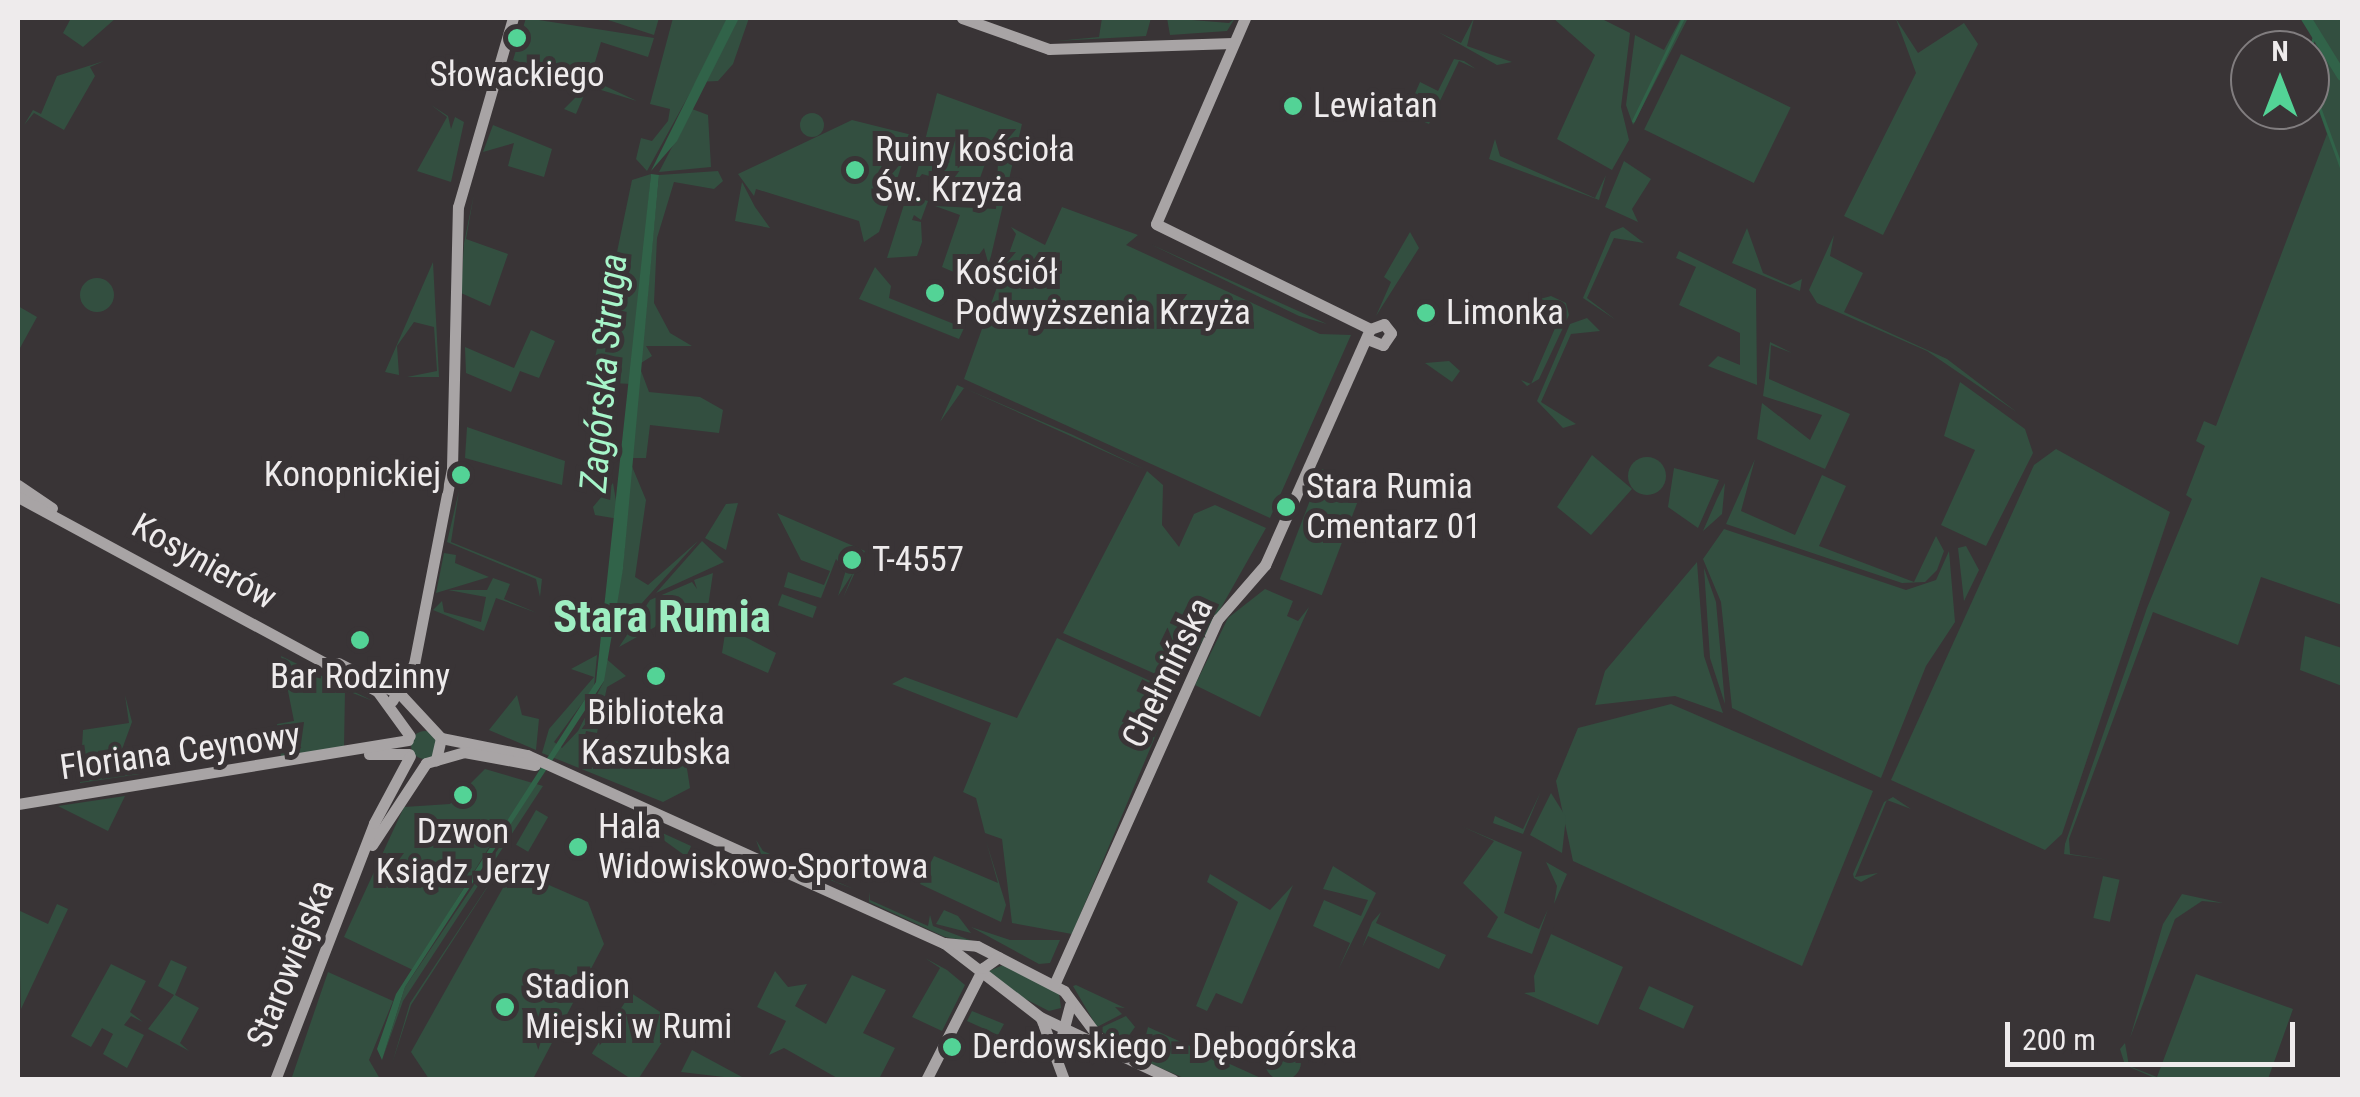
<!DOCTYPE html>
<html>
<head>
<meta charset="utf-8">
<style>
	body { margin:0 }
	#map { position:relative; width:2360px; height:1097px; overflow:hidden; background:#393436; font-family:"Roboto Condensed",sans-serif }
	div>[style] { position:absolute }
	.green>* { inset:0; background:#334f40; transform-origin:0 0 }
	.round { border-radius:50% }
	.water>* { inset:0; background:#316349 }
	.stream>* { height:2.5px; margin:-1.25px; padding:0 1.25px; transform-origin:1.25px; border-radius:1.25px; background:#316349 }
	.canal>* { height:10px; margin:-5px; padding:0 5px; transform-origin:5px; border-radius:5px; background:#316349 }
	.secondary>* { height:11px; margin:-5.5px; padding:0 5.5px; transform-origin:5.5px; border-radius:5.5px; background:#a8a4a5 }
	.dots>* { width:28px; height:28px; translate:-50% -50%; box-sizing:border-box; border:5px solid #393436; border-radius:50% }
	span { translate:-50% -50%; white-space:nowrap; text-align:center; line-height:1.15; -webkit-text-stroke:10px #393436; paint-order:stroke }
	.poi-label { font-size:35px; color:#eeebec }
	.left { translate:0 -50%; text-align:left }
	.right { translate:-100% -50%; text-align:right }
	.street-label { font-size:35px; color:#eeebec }
	.water-label { font-size:38px; color:#a6f5c9; font-style:italic }
	.district-label { font-size:45px; color:#9eeec2; font-weight:700 }
	.frame { position:absolute; inset:0; border:20px solid #eeebec; pointer-events:none }
	.north { position:absolute; left:2230px; top:30px; width:100px; height:100px; box-sizing:border-box; background:#393436; border:2px solid #817d7f; border-radius:50%; rotate:0deg; font-size:28px; font-weight:700; line-height:40px; text-align:center; color:#eeebec }
	.north::after { content:''; display:block; margin:auto; width:35px; height:45px; background:#53d396; clip-path:polygon(50% 0,100% 100%,50% 72%,0 100%) }
	.scale { position:absolute; left:2005px; top:1022px; width:290px; height:45px; box-sizing:border-box; border:5px solid #eeebec; border-top:0; padding-left:12px; font-size:30px; line-height:35px; white-space:nowrap; color:#eeebec; -webkit-text-stroke:8px #393436; paint-order:stroke }
</style>
</head>
<body>
<div id="map">
	<div class="green">
		<i style="clip-path:polygon(116px 18px,83px 47px,63px 33px,70px 20px)"></i>
		<i style="clip-path:polygon(526px 18px,654px 38px,648px 57px,601px 42px,590px 79px,637px 101px,588px 86px,576px 114px,564px 109px,587px 86px,580px 72px,590px 63px,552px 72px,513px 60px)"></i>
		<i style="clip-path:polygon(602px 18px,659px 18px,654px 35px)"></i>
		<i style="clip-path:polygon(673px 18px,749px 18px,733px 64px,718px 81px,696px 82px,647px 171px,636px 159px,641px 138px,652px 141px,668px 121px,670px 109px,650px 104px)"></i>
		<i style="clip-path:polygon(1102px 18px,1151px 18px,1146px 36px,1056px 41px,1099px 37px)"></i>
		<i style="clip-path:polygon(1167px 18px,1229px 23px,1235px 18px,1227px 31px,1170px 35px)"></i>
		<i style="clip-path:polygon(1474px 18px,1467px 46px,1512px 62px,1497px 65px,1438px 32px,1461px 43px)"></i>
		<i style="clip-path:polygon(1553px 18px,1600px 18px,1630px 33px,1621px 107px,1629px 140px,1612px 170px,1557px 139px,1595px 55px)"></i>
		<i style="clip-path:polygon(1681px 18px,1688px 18px,1633px 125px,1626px 105px,1635px 35px,1664px 50px)"></i>
		<i style="clip-path:polygon(2308px 18px,2342px 18px,2342px 72px)"></i>
		<i style="clip-path:polygon(1896px 19px,1918px 53px,1964px 23px,1978px 44px,1883px 235px,1844px 216px,1916px 73px)"></i>
		<i style="clip-path:polygon(2316px 39px,2342px 80px,2342px 605px,2261px 577px,2238px 645px,2153px 612px,2069px 839px,2070px 854px,2109px 860px,2064px 854px,2065px 844px,2147px 608px,2192px 499px,2186px 495px,2205px 446px,2196px 441px,2204px 421px,2216px 426px,2327px 134px,2310px 85px)"></i>
		<i style="left:1681px;top:54px;width:122px;height:84px;rotate:26deg"></i>
		<i style="clip-path:polygon(1454px 59px,1464px 61px,1476px 69px,1459px 61px,1429px 124px,1406px 114px,1420px 82px,1438px 91px)"></i>
		<i style="clip-path:polygon(104px 61px,90px 67px,95px 76px,64px 130px,34px 113px,24px 125px,33px 110px,41px 114px,57px 76px)"></i>
		<i style="clip-path:polygon(937px 93px,1022px 124px,991px 256px,982px 283px,974px 280px,988px 262px,984px 248px,963px 276px,942px 267px,960px 215px,935px 206px,996px 209px,998px 161px,985px 164px,976px 189px,922px 174px,914px 184px)"></i>
		<i style="clip-path:polygon(431px 105px,448px 116px,451px 129px,455px 117px,464px 122px,451px 182px,417px 171px,447px 117px)"></i>
		<i style="clip-path:polygon(692px 109px,708px 115px,711px 167px,659px 172px)"></i>
		<i class="round" style="left:800px;top:113px;width:24px;height:24px"></i>
		<i style="clip-path:polygon(852px 120px,912px 135px,879px 232px,864px 242px,859px 221px,756px 189px,754px 196px,738px 174px)"></i>
		<i style="clip-path:polygon(493px 125px,552px 149px,544px 177px,508px 166px,514px 143px,483px 152px)"></i>
		<i style="clip-path:polygon(1495px 139px,1500px 156px,1595px 198px,1606px 175px,1599px 200px,1489px 159px)"></i>
		<i style="clip-path:polygon(1624px 161px,1651px 179px,1632px 209px,1638px 222px,1605px 207px)"></i>
		<i style="clip-path:polygon(718px 171px,723px 181px,714px 189px,674px 182px,657px 238px,654px 303px,670px 333px,692px 346px,646px 346px,652px 356px,641px 363px,659px 175px)"></i>
		<i style="clip-path:polygon(651px 174px,632px 384px,590px 382px,632px 180px)"></i>
		<i style="clip-path:polygon(742px 182px,755px 207px,770px 228px,735px 221px)"></i>
		<i style="clip-path:polygon(474px 194px,466px 239px,508px 254px,490px 306px,461px 293px,464px 243px)"></i>
		<i style="clip-path:polygon(907px 195px,928px 201px,921px 220px,914px 215px,912px 220px,921px 222px,922px 242px,917px 256px,887px 258px)"></i>
		<i style="clip-path:polygon(1062px 207px,1138px 235px,1126px 245px,1320px 334px,1351px 335px,1270px 518px,964px 379px,1016px 234px,1011px 227px,1045px 245px)"></i>
		<i style="clip-path:polygon(1623px 227px,1644px 243px,1614px 238px,1587px 298px,1616px 320px,1583px 298px,1611px 232px)"></i>
		<i style="clip-path:polygon(1747px 228px,1763px 273px,1790px 285px,1802px 279px,1800px 291px,1732px 263px)"></i>
		<i style="clip-path:polygon(1410px 232px,1419px 248px,1376px 316px,1391px 282px,1384px 277px)"></i>
		<i style="clip-path:polygon(1834px 235px,1830px 256px,1863px 273px,1844px 312px,1947px 359px,2018px 413px,1927px 351px,1817px 303px,1809px 290px)"></i>
		<i style="clip-path:polygon(1150px 244px,1212px 272px,1327px 324px,1299px 316px)"></i>
		<i style="clip-path:polygon(1679px 251px,1756px 289px,1757px 385px,1708px 366px,1718px 356px,1740px 365px,1740px 333px,1679px 305px,1696px 267px,1676px 258px)"></i>
		<i style="clip-path:polygon(433px 262px,439px 377px,407px 377px,437px 371px,434px 327px,414px 322px,397px 346px,399px 375px,385px 372px)"></i>
		<i style="clip-path:polygon(875px 267px,891px 286px,889px 298px,964px 328px,959px 339px,859px 299px)"></i>
		<i class="round" style="left:80px;top:278px;width:34px;height:34px"></i>
		<i style="clip-path:polygon(1551px 296px,1566px 303px,1569px 315px,1539px 379px,1527px 386px,1521px 380px,1531px 384px,1565px 305px,1540px 299px)"></i>
		<i style="clip-path:polygon(18px 306px,37px 317px,20px 348px,18px 346px)"></i>
		<i style="clip-path:polygon(1587px 318px,1600px 331px,1571px 334px,1541px 402px,1576px 424px,1563px 428px,1537px 401px,1570px 324px)"></i>
		<i style="clip-path:polygon(531px 330px,555px 341px,539px 378px,520px 371px,511px 392px,466px 373px,465px 347px,514px 368px)"></i>
		<i style="clip-path:polygon(1770px 342px,1792px 353px,1771px 345px,1769px 379px,1850px 414px,1825px 469px,1757px 439px,1762px 403px,1810px 440px,1822px 415px,1763px 396px)"></i>
		<i style="clip-path:polygon(1449px 361px,1460px 371px,1452px 382px,1425px 363px)"></i>
		<i style="clip-path:polygon(640px 368px,649px 392px,700px 397px,723px 410px,719px 433px,650px 425px,646px 458px,632px 458px)"></i>
		<i style="clip-path:polygon(1960px 382px,2025px 429px,2033px 453px,1986px 546px,1941px 525px,1975px 450px,1944px 436px)"></i>
		<i style="clip-path:polygon(957px 385px,1073px 435px,1146px 470px,964px 388px,940px 422px)"></i>
		<i style="clip-path:polygon(467px 427px,565px 461px,562px 485px,465px 458px)"></i>
		<i style="clip-path:polygon(2056px 449px,2170px 512px,2062px 834px,2045px 850px,1891px 780px,2034px 465px)"></i>
		<i style="clip-path:polygon(1592px 455px,1632px 489px,1591px 535px,1557px 507px)"></i>
		<i class="round" style="left:1628px;top:457px;width:38px;height:38px"></i>
		<i style="clip-path:polygon(1755px 459px,1741px 511px,1795px 535px,1822px 475px,1846px 486px,1819px 546px,1914px 582px,1936px 536px,1944px 551px,1937px 570px,1925px 582px,1902px 583px,1726px 524px)"></i>
		<i style="clip-path:polygon(631px 464px,646px 500px,635px 577px,648px 585px,698px 541px,605px 644px,623px 568px)"></i>
		<i style="clip-path:polygon(1674px 468px,1719px 480px,1698px 528px,1668px 507px)"></i>
		<i style="left:1322px;top:469px;width:45px;height:118px;rotate:21deg"></i>
		<i style="clip-path:polygon(1147px 471px,1163px 485px,1162px 525px,1179px 547px,1194px 514px,1215px 505px,1266px 528px,1178px 684px,1063px 633px)"></i>
		<i style="clip-path:polygon(613px 483px,619px 519px,595px 515px,593px 507px)"></i>
		<i style="clip-path:polygon(1725px 483px,1722px 514px,1703px 531px,1717px 499px)"></i>
		<i style="clip-path:polygon(459px 491px,451px 542px,542px 579px,540px 597px,536px 579px,447px 542px)"></i>
		<i style="clip-path:polygon(738px 503px,734px 518px,726px 550px,705px 538px,726px 504px)"></i>
		<i style="clip-path:polygon(777px 513px,865px 551px,843px 598px,853px 573px,838px 596px,846px 570px,836px 559px,821px 598px,784px 587px,788px 572px,824px 585px,830px 571px,801px 560px)"></i>
		<i style="clip-path:polygon(1724px 529px,1906px 590px,1936px 580px,1949px 551px,1955px 622px,1926px 666px,1881px 778px,1732px 708px,1721px 602px,1703px 559px)"></i>
		<i style="clip-path:polygon(702px 541px,724px 562px,656px 593px,671px 576px)"></i>
		<i style="clip-path:polygon(1966px 546px,1979px 570px,1964px 601px,1958px 548px)"></i>
		<i style="clip-path:polygon(444px 553px,456px 555px,455px 563px,489px 577px,436px 593px)"></i>
		<i style="clip-path:polygon(1697px 562px,1704px 656px,1723px 713px,1675px 696px,1595px 705px,1605px 671px)"></i>
		<i style="clip-path:polygon(1704px 568px,1716px 602px,1725px 704px,1710px 658px)"></i>
		<i style="clip-path:polygon(713px 573px,706px 620px,672px 595px,655px 627px,619px 647px,650px 600px,692px 582px,697px 589px,694px 580px)"></i>
		<i style="clip-path:polygon(493px 578px,510px 584px,504px 599px,537px 613px,496px 598px,484px 631px,433px 610px,442px 601px,444px 612px,481px 622px,486px 597px,448px 590px,487px 590px)"></i>
		<i style="clip-path:polygon(1265px 589px,1293px 601px,1287px 616px,1298px 621px,1309px 607px,1260px 717px,1195px 685px,1228px 618px)"></i>
		<i style="left:782px;top:594px;width:37px;height:12px;rotate:20deg"></i>
		<i style="clip-path:polygon(726px 627px,776px 653px,768px 673px,722px 653px)"></i>
		<i style="clip-path:polygon(2305px 636px,2342px 648px,2342px 686px,2300px 670px)"></i>
		<i style="clip-path:polygon(1057px 638px,1174px 692px,1072px 934px,1012px 923px,1002px 839px,985px 833px,976px 798px,963px 792px,991px 723px,892px 684px,905px 677px,1017px 718px)"></i>
		<i style="clip-path:polygon(597px 655px,594px 687px,554px 742px,562px 748px,578px 731px,604px 681px,603px 656px,626px 676px,607px 687px,597px 733px,586px 731px,584px 740px,640px 743px,595px 742px,670px 762px,685px 756px,690px 788px,663px 802px,542px 753px,549px 729px,594px 677px,571px 669px)"></i>
		<i style="clip-path:polygon(281px 656px,373px 701px,345px 690px,344px 748px,281px 757px,277px 724px,294px 721px)"></i>
		<i style="clip-path:polygon(125px 695px,132px 722px,121px 752px,140px 774px,80px 783px,83px 730px,129px 723px)"></i>
		<i style="clip-path:polygon(517px 695px,522px 715px,539px 719px,536px 750px,489px 730px)"></i>
		<i style="clip-path:polygon(1671px 704px,1873px 791px,1802px 966px,1573px 861px,1556px 781px,1578px 728px)"></i>
		<i class="round" style="left:411px;top:731px;width:28px;height:28px"></i>
		<i style="clip-path:polygon(485px 769px,543px 786px,403px 1001px,382px 1060px,405px 987px,509px 833px,501px 828px,413px 970px,344px 937px,404px 807px,450px 804px)"></i>
		<i style="clip-path:polygon(1541px 791px,1523px 834px,1493px 823px,1495px 816px,1523px 829px)"></i>
		<i style="clip-path:polygon(1551px 793px,1566px 817px,1562px 853px,1530px 835px)"></i>
		<i style="clip-path:polygon(125px 796px,108px 831px,58px 806px)"></i>
		<i style="clip-path:polygon(1893px 797px,1911px 809px,1887px 800px,1855px 877px,1878px 873px,1861px 882px,1854px 878px,1853px 874px,1884px 802px)"></i>
		<i style="left:536px;top:810px;width:14px;height:40px;rotate:30deg"></i>
		<i style="clip-path:polygon(645px 825px,691px 846px,687px 857px,651px 831px,645px 836px)"></i>
		<i style="clip-path:polygon(1461px 826px,1522px 852px,1504px 913px,1539px 929px,1548px 909px,1532px 954px,1487px 937px,1498px 917px,1463px 883px,1494px 841px)"></i>
		<i style="clip-path:polygon(756px 840px,763px 851px,854px 889px,761px 854px)"></i>
		<i style="clip-path:polygon(986px 841px,1006px 905px,1001px 922px,920px 884px,934px 856px,998px 883px)"></i>
		<i style="clip-path:polygon(507px 857px,411px 1005px,392px 1064px,410px 1003px)"></i>
		<i style="clip-path:polygon(717px 859px,745px 870px,699px 869px)"></i>
		<i style="clip-path:polygon(1546px 862px,1567px 874px,1554px 904px,1557px 886px)"></i>
		<i style="clip-path:polygon(1333px 866px,1376px 893px,1338px 970px,1350px 943px,1313px 926px,1324px 900px,1361px 916px,1368px 900px,1323px 889px)"></i>
		<i style="clip-path:polygon(1210px 874px,1270px 910px,1293px 885px,1242px 1004px,1216px 993px,1207px 1011px,1196px 1006px,1238px 902px,1207px 882px)"></i>
		<i style="left:2103px;top:876px;width:17px;height:43px;rotate:13deg"></i>
		<i style="clip-path:polygon(542px 882px,588px 902px,604px 944px,533px 1079px,429px 1079px,411px 1052px,504px 886px)"></i>
		<i style="clip-path:polygon(870px 891px,870px 900px,928px 926px,930px 915px,933px 926px,975px 942px,945px 937px,869px 902px)"></i>
		<i style="clip-path:polygon(2182px 894px,2223px 903px,2202px 901px,2175px 919px,2130px 1038px,2163px 924px)"></i>
		<i style="clip-path:polygon(57px 904px,68px 909px,21px 1009px,18px 910px,48px 924px)"></i>
		<i style="clip-path:polygon(944px 910px,958px 916px,971px 933px,936px 924px)"></i>
		<i style="clip-path:polygon(1381px 912px,1376px 923px,1446px 955px,1439px 969px,1368px 936px,1362px 948px,1372px 922px)"></i>
		<i style="clip-path:polygon(1560px 912px,1551px 934px,1623px 967px,1598px 1025px,1524px 993px,1535px 992px,1534px 976px)"></i>
		<i style="clip-path:polygon(971px 927px,1010px 940px,1060px 940px,1050px 963px,1039px 964px)"></i>
		<i style="clip-path:polygon(925px 958px,947px 970px,965px 985px,942px 1031px,912px 1017px,940px 968px)"></i>
		<i style="clip-path:polygon(171px 960px,187px 967px,175px 995px,199px 1008px,180px 1043px,189px 1051px,148px 1029px,174px 995px,158px 986px)"></i>
		<i style="clip-path:polygon(111px 964px,146px 981px,130px 1012px,143px 1022px,131px 1016px,124px 1025px,144px 1035px,127px 1068px,103px 1054px,113px 1034px,102px 1028px,91px 1047px,71px 1036px)"></i>
		<i style="clip-path:polygon(1003px 965px,1059px 993px,1061px 1008px,1049px 1011px,992px 982px,989px 971px)"></i>
		<i style="clip-path:polygon(775px 971px,788px 987px,807px 984px,795px 1006px,826px 1024px,852px 975px,886px 990px,863px 1033px,895px 1048px,879px 1079px,839px 1079px,784px 1048px,769px 1055px,786px 1021px,757px 1007px)"></i>
		<i style="clip-path:polygon(328px 972px,393px 1001px,369px 1060px,380px 1079px,291px 1080px)"></i>
		<i style="clip-path:polygon(2196px 974px,2293px 1009px,2268px 1079px,2157px 1079px,2125px 1065px,2120px 1049px,2125px 1043px,2129px 1066px,2157px 1077px)"></i>
		<i style="clip-path:polygon(1073px 986px,1076px 985px,1125px 1008px,1115px 1007px,1122px 1014px,1097px 1027px)"></i>
		<i style="left:1649px;top:986px;width:49px;height:25px;rotate:24deg"></i>
		<i style="left:631px;top:993px;width:53px;height:72px;rotate:33deg"></i>
		<i style="clip-path:polygon(972px 1011px,1004px 1024px,998px 1035px,967px 1021px)"></i>
		<i style="clip-path:polygon(1126px 1016px,1135px 1027px,1122px 1045px,1098px 1029px)"></i>
		<i style="clip-path:polygon(1148px 1027px,1263px 1079px,1186px 1079px,1140px 1059px)"></i>
		<i class="round" style="left:1265px;top:1044px;width:36px;height:36px"></i>
		<i style="clip-path:polygon(692px 1050px,742px 1077px,741px 1079px,681px 1072px)"></i>
	</div>
	<div class="water">
		<i style="clip-path:polygon(727px 18px,739px 18px,677px 141px,651px 171px)"></i>
		<i style="clip-path:polygon(651px 174px,659px 175px,623px 569px,604px 681px,405px 987px,382px 1060px,377px 1049px,396px 994px,596px 682px)"></i>
	</div>
	<div class="stream">
		<i style="left:2310px;top:50px;width:19px;rotate:-74deg"></i>
		<i style="left:2310px;top:81px;width:94px;rotate:70deg"></i>
		<i style="left:1633px;top:121px;width:114px;rotate:-64.1deg"></i>
	</div>
	<div class="canal">
		<i style="left:2306px;top:18px;width:68px;rotate:58.2deg"></i>
	</div>
	<div class="secondary">
		<i style="left:962px;top:18px;width:92px;rotate:19.6deg"></i>
		<i style="left:1049px;top:49px;width:184px;rotate:-1.9deg"></i>
		<i style="left:1245px;top:18px;width:224px;rotate:113.4deg"></i>
		<i style="left:1156px;top:224px;width:238px;rotate:26.1deg"></i>
		<i style="left:1370px;top:340px;width:14px;rotate:21deg"></i>
		<i style="left:1383px;top:345px;width:14px;rotate:-56deg"></i>
		<i style="left:1391px;top:333px;width:11px;rotate:-128deg"></i>
		<i style="left:1384px;top:324px;width:15px;rotate:160deg"></i>
		<i style="left:18px;top:485px;width:41px;rotate:34.1deg"></i>
		<i style="left:18px;top:497px;width:409px;rotate:28.4deg"></i>
		<i style="left:378px;top:692px;width:54px;rotate:54deg"></i>
		<i style="left:338px;top:663px;width:71px;rotate:26.9deg"></i>
		<i style="left:401px;top:695px;width:59px;rotate:47.1deg"></i>
		<i style="left:441px;top:738px;width:23px;rotate:103deg"></i>
		<i style="left:392px;top:701px;width:43px;rotate:-59.3deg"></i>
		<i style="left:414px;top:664px;width:200px;rotate:-79deg"></i>
		<i style="left:452px;top:468px;width:261px;rotate:-88.7deg"></i>
		<i style="left:458px;top:207px;width:197px;rotate:-73.8deg"></i>
		<i style="left:441px;top:738px;width:88px;rotate:11.2deg"></i>
		<i style="left:527px;top:755px;width:457px;rotate:24.3deg"></i>
		<i style="left:944px;top:943px;width:121px;rotate:37.6deg"></i>
		<i style="left:1040px;top:1017px;width:147px;rotate:25.3deg"></i>
		<i style="left:369px;top:754px;width:40px"></i>
		<i style="left:18px;top:804px;width:395px;rotate:-9.3deg"></i>
		<i style="left:372px;top:845px;width:98px;rotate:-56.6deg"></i>
		<i style="left:426px;top:763px;width:40px;rotate:-16deg"></i>
		<i style="left:464px;top:752px;width:72px;rotate:10.4deg"></i>
		<i style="left:944px;top:943px;width:33px;rotate:5deg"></i>
		<i style="left:977px;top:946px;width:98px;rotate:27.3deg"></i>
		<i style="left:1064px;top:991px;width:69px;rotate:53.3deg"></i>
		<i style="left:1054px;top:985px;width:401px;rotate:-65.9deg"></i>
		<i style="left:1218px;top:619px;width:72px;rotate:-49deg"></i>
		<i style="left:1265px;top:565px;width:258px;rotate:-66deg"></i>
		<i style="left:1041px;top:1018px;width:66px;rotate:69.6deg"></i>
		<i style="left:1057px;top:1054px;width:51px;rotate:-75.1deg"></i>
		<i style="left:275px;top:1080px;width:275px;rotate:-68.9deg"></i>
		<i style="left:374px;top:823px;width:76px;rotate:-61.8deg"></i>
		<i style="left:926px;top:1080px;width:126px;rotate:-63deg"></i>
		<i style="left:983px;top:968px;width:19px;rotate:-35deg"></i>
	</div>
	<div class="dots">
		<i style="left:517px;top:38px;background:#53d396"></i>
		<i style="left:1293px;top:106px;background:#53d396"></i>
		<i style="left:855px;top:170px;background:#53d396"></i>
		<i style="left:935px;top:293px;background:#53d396"></i>
		<i style="left:1426px;top:313px;background:#53d396"></i>
		<i style="left:461px;top:475px;background:#53d396"></i>
		<i style="left:1286px;top:507px;background:#53d396"></i>
		<i style="left:852px;top:560px;background:#53d396"></i>
		<i style="left:360px;top:640px;background:#53d396"></i>
		<i style="left:656px;top:676px;background:#53d396"></i>
		<i style="left:463px;top:795px;background:#53d396"></i>
		<i style="left:578px;top:847px;background:#53d396"></i>
		<i style="left:505px;top:1007px;background:#53d396"></i>
		<i style="left:952px;top:1047px;background:#53d396"></i>
	</div>
	<div class="poi-label">
		<span style="left:517px;top:75px">Słowackiego</span>
		<span class="left" style="left:1313px;top:106px">Lewiatan</span>
		<span class="left" style="left:875px;top:170px">Ruiny kościoła<br>Św. Krzyża</span>
		<span class="left" style="left:955px;top:293px">Kościół<br>Podwyższenia Krzyża</span>
		<span class="left" style="left:1446px;top:313px">Limonka</span>
		<span class="right" style="left:441px;top:475px">Konopnickiej</span>
		<span class="left" style="left:1306px;top:507px">Stara Rumia<br>Cmentarz 01</span>
		<span class="left" style="left:872px;top:560px">T-4557</span>
		<span style="left:360px;top:677px">Bar Rodzinny</span>
		<span style="left:656px;top:733px">Biblioteka<br>Kaszubska</span>
		<span class="left" style="left:598px;top:847px">Hala<br>Widowiskowo-Sportowa</span>
		<span style="left:463px;top:852px">Dzwon<br>Ksiądz Jerzy</span>
		<span class="left" style="left:525px;top:1007px">Stadion<br>Miejski w Rumi</span>
		<span class="left" style="left:972px;top:1047px">Derdowskiego - Dębogórska</span>
	</div>
	<div class="street-label">
		<span style="left:204px;top:562px;rotate:29deg">Kosynierów</span>
		<span style="left:1168px;top:673px;rotate:-64deg">Chełmińska</span>
		<span style="left:180px;top:752px;rotate:-8deg">Floriana Ceynowy</span>
		<span style="left:291px;top:964px;rotate:-68deg">Starowiejska</span>
	</div>
	<div class="water-label">
		<span style="left:604px;top:373px;rotate:-85deg">Zagórska Struga</span>
	</div>
	<div class="district-label">
		<span style="left:662px;top:617px">Stara Rumia</span>
	</div>
	<div class="frame"></div>
	<div class="north">N</div>
	<div class="scale">200 m</div>
</div>
</body>
</html>
